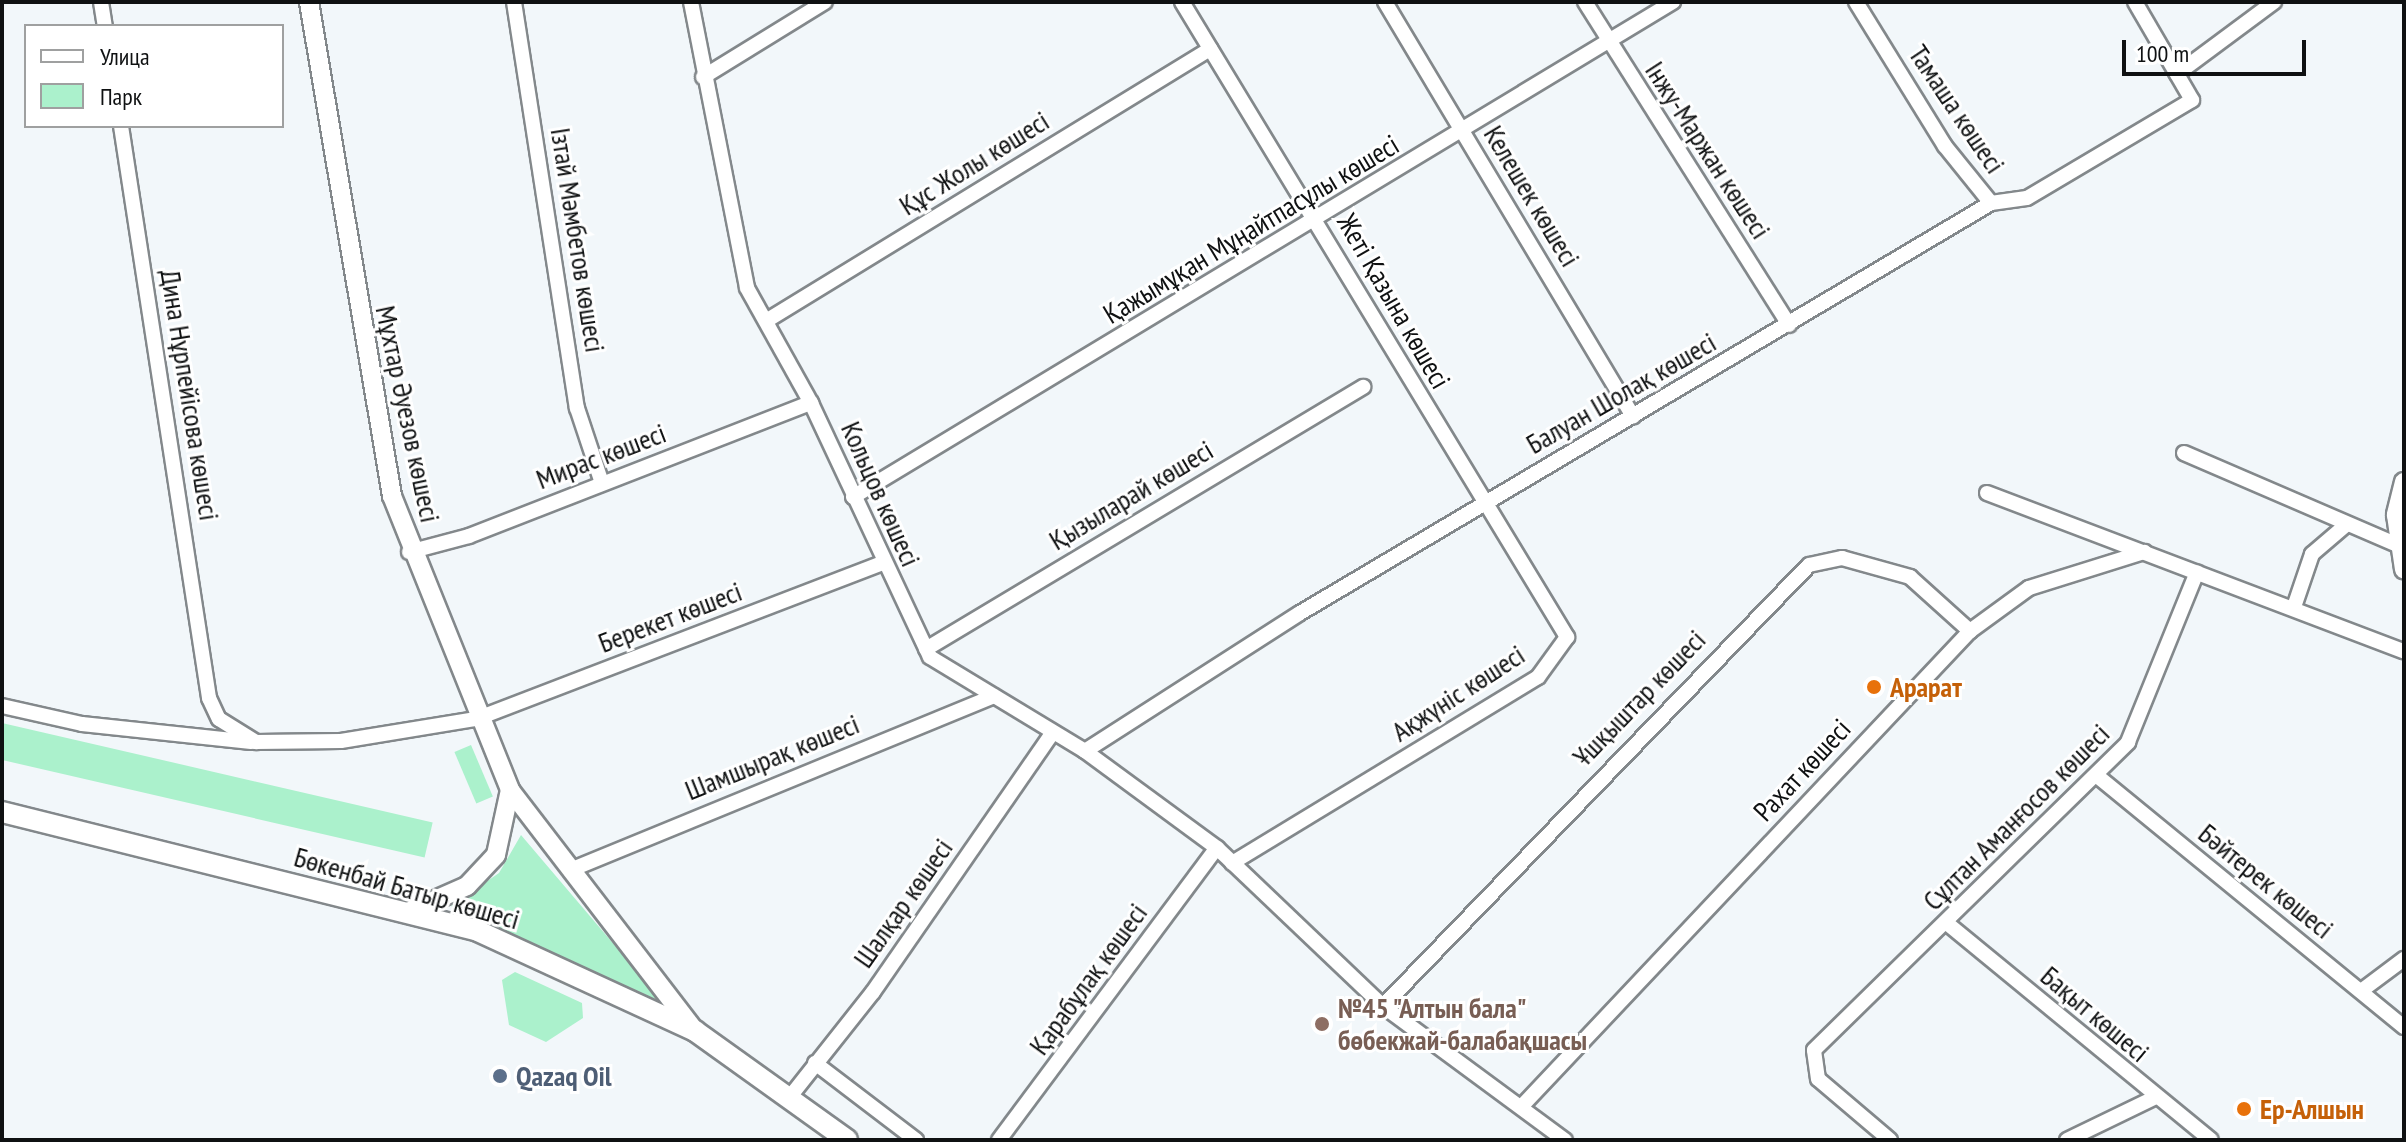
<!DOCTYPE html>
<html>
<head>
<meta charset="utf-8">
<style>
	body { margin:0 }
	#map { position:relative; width:2406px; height:1142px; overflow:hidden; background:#f2f7fa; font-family:"PT Sans Narrow",sans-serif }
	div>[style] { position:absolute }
	.green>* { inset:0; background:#abf1cc; transform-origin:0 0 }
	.roads { filter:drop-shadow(2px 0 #83888b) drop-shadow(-2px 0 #83888b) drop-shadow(0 2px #83888b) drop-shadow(0 -2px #83888b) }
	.minor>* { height:14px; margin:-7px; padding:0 7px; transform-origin:7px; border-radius:7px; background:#fff }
	.tertiary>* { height:18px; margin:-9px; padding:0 9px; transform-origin:9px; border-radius:9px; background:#fff }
	.secondary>* { height:20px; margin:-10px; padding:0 10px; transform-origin:10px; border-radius:10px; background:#fff }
	.dots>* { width:22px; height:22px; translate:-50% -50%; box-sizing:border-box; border:4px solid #fff; border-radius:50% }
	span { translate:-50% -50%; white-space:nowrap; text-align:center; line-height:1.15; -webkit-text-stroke:6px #fff; paint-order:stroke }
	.street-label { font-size:28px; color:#0f1112 }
	.food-label { font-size:28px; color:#c56008; font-weight:700 }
	.left { translate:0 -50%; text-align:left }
	.education-label { font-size:28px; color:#785e54; font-weight:700 }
	.service-label { font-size:28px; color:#4e5e75; font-weight:700 }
	.frame { position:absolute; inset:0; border:4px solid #0f1112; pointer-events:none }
	.legend { position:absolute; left:24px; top:24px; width:260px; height:104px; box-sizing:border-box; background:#fff; border:2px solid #9fa0a0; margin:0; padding:10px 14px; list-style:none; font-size:24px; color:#0f1112 }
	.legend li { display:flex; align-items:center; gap:16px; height:40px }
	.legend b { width:40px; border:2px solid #9fa0a0 }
	.scale { position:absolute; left:2122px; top:40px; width:184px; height:36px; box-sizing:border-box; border:4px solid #0f1112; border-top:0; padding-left:10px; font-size:24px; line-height:28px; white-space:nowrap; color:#0f1112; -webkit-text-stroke:6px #fff; paint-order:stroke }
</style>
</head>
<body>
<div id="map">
	<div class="green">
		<i style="left:2px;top:723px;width:442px;height:36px;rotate:13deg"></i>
		<i style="left:471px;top:745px;width:56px;height:18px;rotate:67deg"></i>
		<i style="clip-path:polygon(521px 835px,668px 1008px,451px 906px,499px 873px)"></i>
		<i style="clip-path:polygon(515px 972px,582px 1003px,583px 1018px,546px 1042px,509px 1025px,502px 980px)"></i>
	</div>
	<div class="roads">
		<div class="minor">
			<i style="left:101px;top:2px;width:24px;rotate:81deg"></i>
			<i style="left:514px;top:2px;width:411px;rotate:81.2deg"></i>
			<i style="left:577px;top:408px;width:79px;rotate:71.6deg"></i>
			<i style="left:691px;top:2px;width:291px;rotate:78.9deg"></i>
			<i style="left:747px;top:288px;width:132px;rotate:60.9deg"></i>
			<i style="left:811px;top:403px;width:280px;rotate:64.9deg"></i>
			<i style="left:930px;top:657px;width:181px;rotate:31.2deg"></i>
			<i style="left:1085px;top:751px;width:164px;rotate:36.3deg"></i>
			<i style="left:1217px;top:848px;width:229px;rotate:43.6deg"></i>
			<i style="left:1383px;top:1006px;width:226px;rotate:36.4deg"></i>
			<i style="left:1182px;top:2px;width:743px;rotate:58.77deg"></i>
			<i style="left:1567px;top:637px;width:49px;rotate:125.9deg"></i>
			<i style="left:1538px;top:677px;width:358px;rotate:148.7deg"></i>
			<i style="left:1385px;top:2px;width:483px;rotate:59.1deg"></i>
			<i style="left:1585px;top:2px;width:382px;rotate:57.7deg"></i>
			<i style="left:1856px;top:2px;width:169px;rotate:58.3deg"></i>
			<i style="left:1945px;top:146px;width:73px;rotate:51.1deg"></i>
			<i style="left:2177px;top:74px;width:121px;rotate:-36.6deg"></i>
			<i style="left:703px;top:77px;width:143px;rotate:-31.6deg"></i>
			<i style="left:121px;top:126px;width:579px;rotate:81.25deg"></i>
			<i style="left:209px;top:698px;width:23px;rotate:65deg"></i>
			<i style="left:219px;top:719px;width:44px;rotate:31.9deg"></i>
			<i style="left:256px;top:742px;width:85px;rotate:-0.7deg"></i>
			<i style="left:341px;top:741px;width:137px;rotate:-9.3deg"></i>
			<i style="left:476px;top:719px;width:435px;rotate:-21deg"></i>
			<i style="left:766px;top:321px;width:521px;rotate:-31.49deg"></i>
			<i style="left:2184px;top:453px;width:235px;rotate:23.3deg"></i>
			<i style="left:1987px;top:493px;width:446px;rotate:20.8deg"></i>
			<i style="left:853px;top:497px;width:958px;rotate:-31.12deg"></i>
			<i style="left:409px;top:552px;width:62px;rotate:-14.9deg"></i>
			<i style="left:469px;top:536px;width:367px;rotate:-21.3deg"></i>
			<i style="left:2294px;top:607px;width:56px;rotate:-71.2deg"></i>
			<i style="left:2312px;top:554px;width:45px;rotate:-40.5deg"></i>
			<i style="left:926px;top:649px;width:510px;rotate:-30.94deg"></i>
			<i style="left:2px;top:706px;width:82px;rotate:12.7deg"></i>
			<i style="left:82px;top:724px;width:170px;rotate:6.1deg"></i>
			<i style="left:1085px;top:751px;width:255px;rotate:-32.7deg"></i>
			<i style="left:1300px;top:613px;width:803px;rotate:-30.68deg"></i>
			<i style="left:1991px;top:203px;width:36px;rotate:-8deg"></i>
			<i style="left:2027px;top:198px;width:192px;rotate:-30.7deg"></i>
			<i style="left:2192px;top:100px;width:113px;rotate:-120.2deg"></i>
			<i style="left:2096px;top:775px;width:398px;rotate:39.3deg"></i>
			<i style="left:570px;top:870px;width:458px;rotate:-22.3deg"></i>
			<i style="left:1948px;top:924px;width:340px;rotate:39.4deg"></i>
			<i style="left:2361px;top:991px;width:54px;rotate:-36.7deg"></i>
			<i style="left:1383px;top:1006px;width:613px;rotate:-45.99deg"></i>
			<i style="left:1809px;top:565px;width:34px;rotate:-12deg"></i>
			<i style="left:1842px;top:558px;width:71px;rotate:15.6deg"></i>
			<i style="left:1910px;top:577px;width:81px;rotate:42deg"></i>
			<i style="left:815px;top:1063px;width:127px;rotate:37.3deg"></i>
			<i style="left:789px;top:1098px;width:135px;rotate:-51.6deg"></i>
			<i style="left:873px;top:992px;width:316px;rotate:-55.3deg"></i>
			<i style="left:1521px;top:1107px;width:654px;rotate:-46.67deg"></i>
			<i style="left:1970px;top:631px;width:73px;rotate:-36.1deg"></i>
			<i style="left:2029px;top:588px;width:121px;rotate:-17.4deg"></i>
			<i style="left:999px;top:1140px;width:364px;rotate:-53.3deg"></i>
			<i style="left:1890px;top:1140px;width:94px;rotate:-139.7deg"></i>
			<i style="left:1818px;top:1079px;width:29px;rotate:-98deg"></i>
			<i style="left:1814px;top:1050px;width:440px;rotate:-44.4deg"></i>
			<i style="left:2128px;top:742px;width:183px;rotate:-67.9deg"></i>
			<i style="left:2067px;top:1140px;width:97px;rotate:-25.8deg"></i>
		</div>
		<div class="tertiary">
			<i style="left:309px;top:2px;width:501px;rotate:80.46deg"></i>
			<i style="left:392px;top:496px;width:317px;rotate:68.1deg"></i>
			<i style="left:510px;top:790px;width:66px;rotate:102.2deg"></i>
			<i style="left:496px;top:855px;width:42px;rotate:133.1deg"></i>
			<i style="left:467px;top:886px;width:64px;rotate:156.2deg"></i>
			<i style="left:2404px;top:482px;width:34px;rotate:104deg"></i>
			<i style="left:2396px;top:515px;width:55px;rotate:81.6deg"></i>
			<i style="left:510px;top:790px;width:304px;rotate:52.5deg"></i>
		</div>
		<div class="secondary">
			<i style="left:2px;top:812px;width:491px;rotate:14deg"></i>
			<i style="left:478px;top:931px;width:239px;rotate:24.7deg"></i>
			<i style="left:695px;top:1031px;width:187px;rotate:35.6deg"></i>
		</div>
	</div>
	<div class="dots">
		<i style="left:1874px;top:687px;background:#e8710a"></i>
		<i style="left:1322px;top:1024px;background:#8d6e63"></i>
		<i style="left:500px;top:1076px;background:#5c6f8a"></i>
		<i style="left:2244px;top:1109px;background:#e8710a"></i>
	</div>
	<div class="street-label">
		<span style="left:1957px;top:109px;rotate:56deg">Тамаша көшесі</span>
		<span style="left:1708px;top:150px;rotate:57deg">Інжу-Маржан көшесі</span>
		<span style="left:974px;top:163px;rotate:-32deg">Құс Жолы көшесі</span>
		<span style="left:1532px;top:196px;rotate:59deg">Келешек көшесі</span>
		<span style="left:1251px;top:229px;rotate:-31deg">Қажымұқан Мұңайтпасұлы көшесі</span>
		<span style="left:578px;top:240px;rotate:81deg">Ізтай Мәмбетов көшесі</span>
		<span style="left:1394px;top:301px;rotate:60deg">Жеті Қазына көшесі</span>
		<span style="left:1621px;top:393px;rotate:-30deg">Балуан Шолақ көшесі</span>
		<span style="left:190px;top:395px;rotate:81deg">Дина Нұрпейісова көшесі</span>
		<span style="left:408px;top:414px;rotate:78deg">Мұхтар Әуезов көшесі</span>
		<span style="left:601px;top:456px;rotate:-21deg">Мирас көшесі</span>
		<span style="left:881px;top:494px;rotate:66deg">Кольцов көшесі</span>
		<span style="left:1131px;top:495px;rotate:-31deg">Қызыларай көшесі</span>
		<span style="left:670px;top:617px;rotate:-21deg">Берекет көшесі</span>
		<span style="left:1458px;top:693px;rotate:-33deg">Ақжүніс көшесі</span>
		<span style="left:1639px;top:698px;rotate:-46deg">Ұшқыштар көшесі</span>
		<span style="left:772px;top:757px;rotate:-22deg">Шамшырақ көшесі</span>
		<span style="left:1802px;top:770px;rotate:-47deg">Рахат көшесі</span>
		<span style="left:2016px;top:817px;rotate:-45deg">Сұлтан Аманғосов көшесі</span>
		<span style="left:2266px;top:881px;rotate:39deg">Бәйтерек көшесі</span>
		<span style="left:407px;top:888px;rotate:16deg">Бөкенбай Батыр көшесі</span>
		<span style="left:903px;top:903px;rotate:-55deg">Шалқар көшесі</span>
		<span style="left:1088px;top:979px;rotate:-54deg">Қарабұлақ көшесі</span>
		<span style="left:2095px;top:1014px;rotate:40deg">Бақыт көшесі</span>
	</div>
	<div class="food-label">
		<span class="left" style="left:1890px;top:687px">Арарат</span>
		<span class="left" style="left:2260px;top:1109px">Ер-Алшын</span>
	</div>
	<div class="education-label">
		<span class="left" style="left:1338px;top:1024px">№45 "Алтын бала"<br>бөбекжай-балабақшасы</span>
	</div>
	<div class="service-label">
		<span class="left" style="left:516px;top:1076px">Qazaq Oil</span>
	</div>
	<div class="frame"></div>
	<ul class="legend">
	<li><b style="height:10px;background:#fff"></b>Улица</li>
	<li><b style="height:22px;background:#abf1cc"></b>Парк</li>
	</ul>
	<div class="scale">100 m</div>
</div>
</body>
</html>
